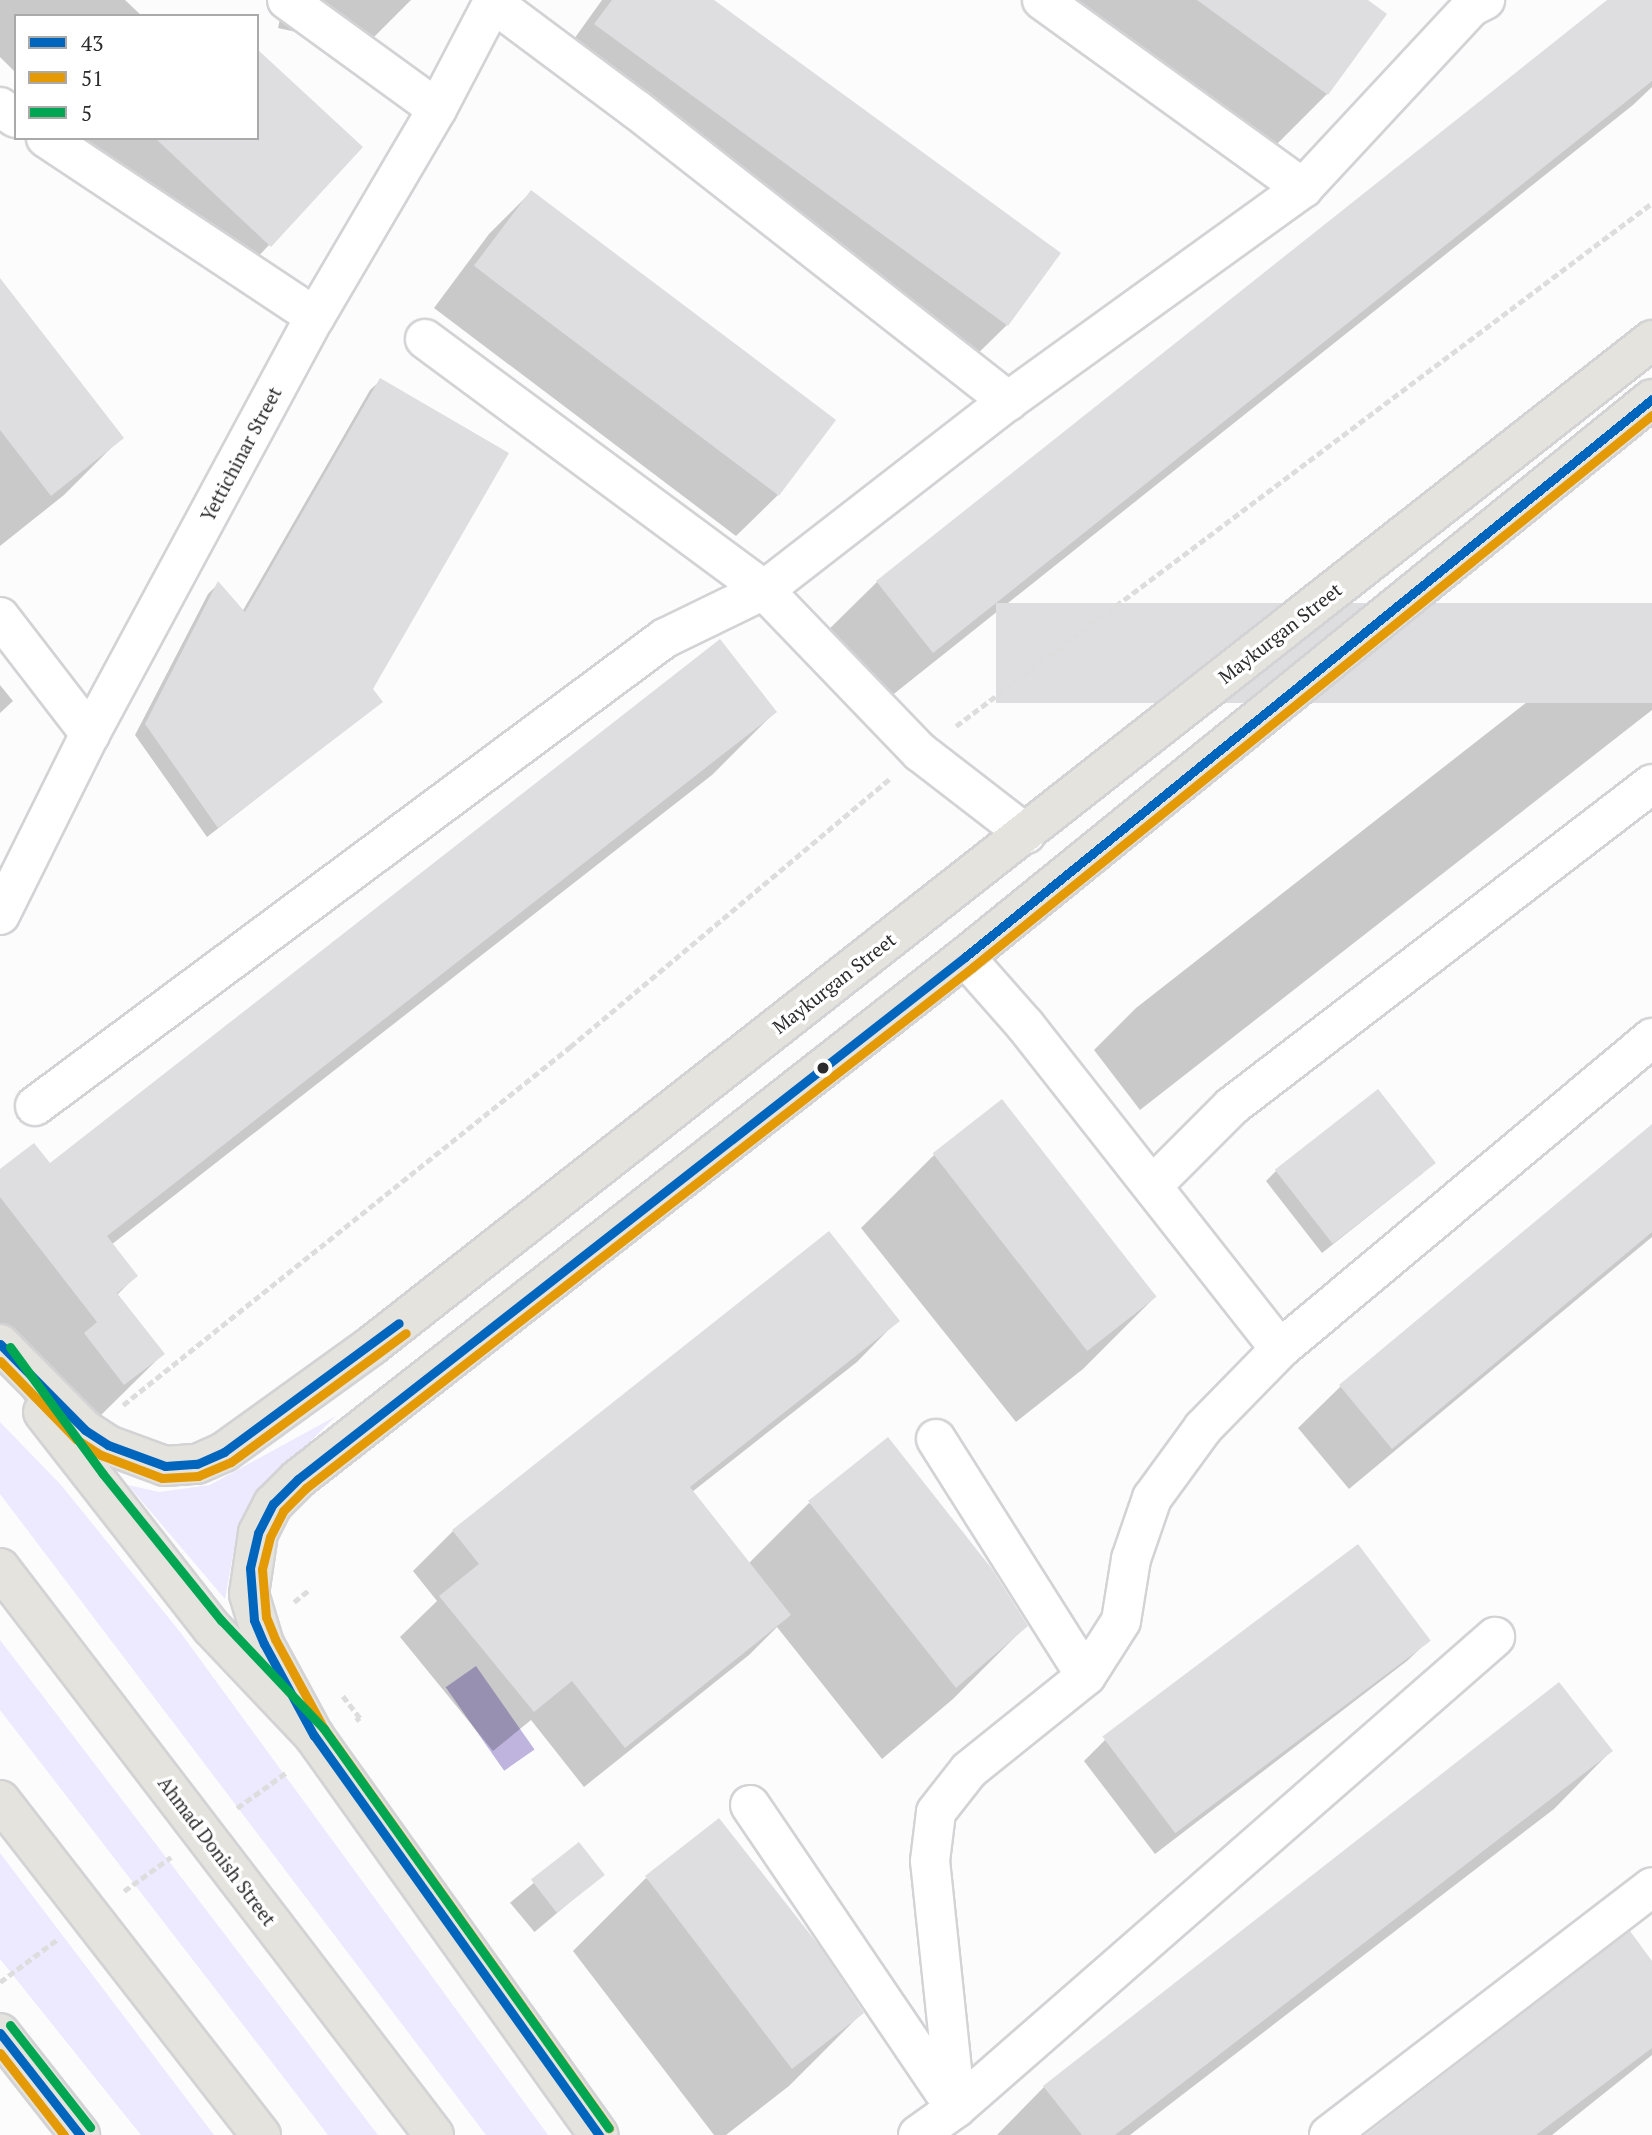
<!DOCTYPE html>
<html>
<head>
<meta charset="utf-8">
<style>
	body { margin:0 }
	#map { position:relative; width:1652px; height:2135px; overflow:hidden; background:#fcfcfd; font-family:"PT Serif",serif }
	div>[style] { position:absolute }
	.green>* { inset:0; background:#ede9fe }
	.water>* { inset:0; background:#beb4de; transform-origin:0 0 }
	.shadow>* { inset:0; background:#0003; transform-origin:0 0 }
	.building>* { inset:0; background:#dedee0; transform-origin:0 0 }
	.path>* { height:4.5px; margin-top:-2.25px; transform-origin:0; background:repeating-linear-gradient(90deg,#ddddde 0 7px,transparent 0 10.5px) }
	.roads { filter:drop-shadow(2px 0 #d3d3d5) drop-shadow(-2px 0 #d3d3d5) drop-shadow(0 2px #d3d3d5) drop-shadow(0 -2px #d3d3d5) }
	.minor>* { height:38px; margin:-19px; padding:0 19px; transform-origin:19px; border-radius:19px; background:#fff }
	.major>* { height:38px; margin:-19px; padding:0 19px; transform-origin:19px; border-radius:19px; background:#e5e3dd }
	.bus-1>* { height:9px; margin:-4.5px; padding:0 4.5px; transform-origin:4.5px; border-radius:4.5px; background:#0065bd }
	.bus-2>* { height:9px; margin:-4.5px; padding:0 4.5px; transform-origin:4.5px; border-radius:4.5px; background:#e39a04 }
	.bus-3>* { height:9px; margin:-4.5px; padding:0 4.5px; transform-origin:4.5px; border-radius:4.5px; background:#00a651 }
	.dots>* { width:19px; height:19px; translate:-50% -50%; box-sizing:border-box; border:4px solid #fff; border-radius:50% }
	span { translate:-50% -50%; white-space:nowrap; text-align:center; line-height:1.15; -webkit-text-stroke:7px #fff; paint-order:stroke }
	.street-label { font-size:19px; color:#2b2b2d }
	.legend { position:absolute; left:14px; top:14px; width:245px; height:126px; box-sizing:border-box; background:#fff; border:2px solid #aaaaab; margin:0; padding:9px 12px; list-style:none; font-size:21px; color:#2b2b2d }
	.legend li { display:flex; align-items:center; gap:14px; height:35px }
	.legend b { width:35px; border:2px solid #aaaaab }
</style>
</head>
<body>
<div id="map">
	<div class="green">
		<i style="clip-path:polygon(336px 1416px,250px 1501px,238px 1527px,225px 1599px,128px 1485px,159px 1492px,210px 1485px)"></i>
		<i style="clip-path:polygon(0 1422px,61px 1485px,180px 1632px,548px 2135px,486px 2135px,0 1494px)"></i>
		<i style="clip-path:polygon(0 1640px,378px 2135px,328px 2135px,0 1710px)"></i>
		<i style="clip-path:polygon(0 1853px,214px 2135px,141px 2135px,0 1959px)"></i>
	</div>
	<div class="water">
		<i style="left:476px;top:1666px;width:102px;height:37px;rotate:55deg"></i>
	</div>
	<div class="shadow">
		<i style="clip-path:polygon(0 0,125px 0,142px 16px,16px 16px,16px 73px,0 57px)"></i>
		<i style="clip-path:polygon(284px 0,411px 0,364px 47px,278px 28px)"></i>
		<i style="clip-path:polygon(602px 0,711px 0,1007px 325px,965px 366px,554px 67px)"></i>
		<i style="clip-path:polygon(1024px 0,1365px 0,1327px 94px,1254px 167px)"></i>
		<i style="clip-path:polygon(1610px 0,1652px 0,1652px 87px,1633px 105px,875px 709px,819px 639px,877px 582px)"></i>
		<i style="clip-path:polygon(84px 138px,257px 138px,361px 147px,238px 278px)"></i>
		<i style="clip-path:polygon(531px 192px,778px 495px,736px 536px,434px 308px,489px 234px)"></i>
		<i style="clip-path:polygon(0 281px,121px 438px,64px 495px,0 546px)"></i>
		<i style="clip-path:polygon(381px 380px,371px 689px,381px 702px,207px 837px,135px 735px,208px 594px,218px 584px,242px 612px,370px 390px)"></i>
		<i style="clip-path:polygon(1652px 604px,1652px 710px,1140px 1110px,1094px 1050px,1136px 1008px)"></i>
		<i style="clip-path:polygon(0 685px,13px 701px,0 713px)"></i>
		<i style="clip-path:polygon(775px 712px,712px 775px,111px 1245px,136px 1276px,117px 1295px,163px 1354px,99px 1417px,60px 1447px,22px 1397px,34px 1385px,0 1342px,0 1171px,50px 1165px)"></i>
		<i style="clip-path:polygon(1652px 1126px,1652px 1237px,1349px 1489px,1298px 1428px,1340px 1387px)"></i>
		<i style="clip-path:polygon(934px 1155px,1156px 1296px,1083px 1369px,1016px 1422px,861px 1228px)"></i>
		<i style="clip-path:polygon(1276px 1171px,1423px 1173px,1322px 1253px,1266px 1181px)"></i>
		<i style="clip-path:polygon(897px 1321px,857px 1362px,692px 1492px,748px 1564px,809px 1503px,1026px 1626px,953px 1699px,882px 1759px,777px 1627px,749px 1655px,584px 1787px,531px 1720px,493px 1751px,400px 1637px,437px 1601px,413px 1571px,453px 1531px)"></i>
		<i style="clip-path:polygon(1429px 1640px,1407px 1661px,1155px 1854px,1084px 1761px,1106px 1739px)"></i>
		<i style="clip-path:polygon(1611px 1751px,1554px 1809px,1130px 2135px,997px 2135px,1044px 2087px)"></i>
		<i style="left:579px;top:1845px;width:38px;height:90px;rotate:50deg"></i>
		<i style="clip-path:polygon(646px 1878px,862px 2013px,789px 2086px,726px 2135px,714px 2135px,573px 1951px)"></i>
		<i style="clip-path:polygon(1652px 1964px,1652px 2055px,1552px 2135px,1368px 2135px)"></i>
	</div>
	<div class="building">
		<i style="clip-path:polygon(612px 0,714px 0,1061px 253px,1008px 326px,594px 24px)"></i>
		<i style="clip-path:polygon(1197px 0,1368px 0,1387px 14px,1328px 95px)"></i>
		<i style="clip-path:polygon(1607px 0,1652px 0,1652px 81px,933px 653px,876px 581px)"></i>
		<i style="clip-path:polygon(257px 49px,363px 147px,271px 247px,155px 138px,257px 138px)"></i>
		<i style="left:531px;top:190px;width:382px;height:95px;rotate:37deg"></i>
		<i style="clip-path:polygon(0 278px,124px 438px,51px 496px,0 430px)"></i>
		<i style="clip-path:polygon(380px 378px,509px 453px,373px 689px,383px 702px,218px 828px,145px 724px,218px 581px,245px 612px)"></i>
		<i style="left:1652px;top:603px;width:100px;height:656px;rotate:90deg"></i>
		<i style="clip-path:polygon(720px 639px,777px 712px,107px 1236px,138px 1276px,117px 1293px,165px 1354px,124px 1385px,84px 1333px,97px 1322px,0 1197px,0 1169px,34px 1143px,50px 1163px)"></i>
		<i style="left:1378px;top:1089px;width:94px;height:131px;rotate:52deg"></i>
		<i style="left:1002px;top:1099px;width:251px;height:88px;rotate:52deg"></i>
		<i style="clip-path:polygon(1652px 1124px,1652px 1232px,1392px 1449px,1339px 1385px)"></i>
		<i style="clip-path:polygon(829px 1231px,900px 1321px,690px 1487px,791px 1615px,625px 1748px,572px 1681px,534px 1712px,439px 1596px,479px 1564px,452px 1530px)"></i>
		<i style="clip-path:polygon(888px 1437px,992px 1569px,1028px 1626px,956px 1688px,808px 1501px)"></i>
		<i style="left:1358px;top:1544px;width:121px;height:320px;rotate:53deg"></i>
		<i style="clip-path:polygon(1559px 1682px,1613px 1751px,1115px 2135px,1082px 2135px,1043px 2086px)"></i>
		<i style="clip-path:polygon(719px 1818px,821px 1948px,864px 2013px,792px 2069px,645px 1876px)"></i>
		<i style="left:579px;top:1842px;width:42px;height:61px;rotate:52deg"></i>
		<i style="clip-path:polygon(1630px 1931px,1652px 1961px,1652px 2048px,1536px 2135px,1365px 2135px)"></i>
	</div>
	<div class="path">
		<i style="left:956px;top:726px;width:871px;rotate:-36.92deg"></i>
		<i style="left:123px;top:1405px;width:573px;rotate:-38.69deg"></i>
		<i style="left:570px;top:1047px;width:417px;rotate:-40deg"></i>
		<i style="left:294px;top:1602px;width:21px;rotate:-39deg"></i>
		<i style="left:343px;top:1696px;width:28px;rotate:52deg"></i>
		<i style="left:360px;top:1718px;width:5px;rotate:143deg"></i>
		<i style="left:237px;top:1808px;width:62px;rotate:-35.8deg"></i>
		<i style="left:124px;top:1891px;width:58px;rotate:-35.9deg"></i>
		<i style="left:0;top:1982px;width:72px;rotate:-36.6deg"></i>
	</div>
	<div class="roads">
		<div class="minor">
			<i style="left:287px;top:0;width:185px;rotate:36deg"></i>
			<i style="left:1042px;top:0;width:322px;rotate:35.8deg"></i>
			<i style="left:492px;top:2px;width:181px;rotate:36.7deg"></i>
			<i style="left:637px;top:110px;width:472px;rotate:38.1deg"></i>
			<i style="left:0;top:107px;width:19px;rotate:35deg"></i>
			<i style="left:46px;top:138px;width:323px;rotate:33.6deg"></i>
			<i style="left:425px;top:339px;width:422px;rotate:36.5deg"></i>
			<i style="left:764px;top:590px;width:225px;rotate:46.1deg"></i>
			<i style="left:920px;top:752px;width:134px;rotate:37.7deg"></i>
			<i style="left:0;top:617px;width:148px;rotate:52.4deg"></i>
			<i style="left:0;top:915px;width:202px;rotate:-63.6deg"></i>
			<i style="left:90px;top:734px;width:474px;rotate:-61.7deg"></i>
			<i style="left:315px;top:317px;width:241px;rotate:-59.6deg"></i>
			<i style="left:437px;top:109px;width:123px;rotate:-62.4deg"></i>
			<i style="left:965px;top:957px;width:91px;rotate:48.6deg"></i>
			<i style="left:1025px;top:1025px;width:412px;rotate:51.8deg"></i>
			<i style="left:35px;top:1106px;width:785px;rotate:-36.61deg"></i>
			<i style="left:665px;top:638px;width:110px;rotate:-25.9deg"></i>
			<i style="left:764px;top:590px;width:309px;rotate:-37.8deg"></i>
			<i style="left:1008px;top:401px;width:364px;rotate:-35.8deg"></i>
			<i style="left:1303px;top:188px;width:247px;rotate:-47.1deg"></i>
			<i style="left:1471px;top:7px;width:16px;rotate:-27deg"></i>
			<i style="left:1153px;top:1185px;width:112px;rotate:-45deg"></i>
			<i style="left:1232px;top:1106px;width:529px;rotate:-37.48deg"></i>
			<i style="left:936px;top:1439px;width:280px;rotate:57.7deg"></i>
			<i style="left:750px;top:1805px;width:362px;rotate:55.9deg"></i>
			<i style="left:956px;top:2108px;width:248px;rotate:-96deg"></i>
			<i style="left:930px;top:1861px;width:49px;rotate:-83deg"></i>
			<i style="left:936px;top:1812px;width:53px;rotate:-51.8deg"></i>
			<i style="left:969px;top:1770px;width:150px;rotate:-38.8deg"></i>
			<i style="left:1086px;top:1676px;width:65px;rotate:-57.5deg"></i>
			<i style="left:1121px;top:1621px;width:63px;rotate:-80.8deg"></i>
			<i style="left:1131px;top:1559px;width:65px;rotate:-71deg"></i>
			<i style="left:1152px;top:1498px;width:87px;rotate:-53.9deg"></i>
			<i style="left:1203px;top:1428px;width:110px;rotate:-45.7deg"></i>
			<i style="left:1280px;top:1349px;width:485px;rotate:-39.9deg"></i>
			<i style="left:918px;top:2135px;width:47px;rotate:-35.4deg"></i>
			<i style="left:956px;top:2108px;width:716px;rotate:-41.15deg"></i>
			<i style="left:1329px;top:2135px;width:407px;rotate:-37.5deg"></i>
		</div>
		<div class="major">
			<i style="left:0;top:1344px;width:121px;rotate:45.3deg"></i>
			<i style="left:85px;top:1430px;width:27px;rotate:33deg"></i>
			<i style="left:108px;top:1445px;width:61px;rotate:20.2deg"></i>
			<i style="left:165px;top:1466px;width:32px;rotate:-4deg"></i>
			<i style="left:197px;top:1464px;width:30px;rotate:-24deg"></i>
			<i style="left:224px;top:1452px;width:181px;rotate:-35.8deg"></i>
			<i style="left:371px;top:1346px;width:1629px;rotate:-38.14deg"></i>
			<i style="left:43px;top:1412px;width:274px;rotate:52deg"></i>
			<i style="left:212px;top:1628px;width:149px;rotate:46.6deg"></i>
			<i style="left:314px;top:1736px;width:490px;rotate:54.5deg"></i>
			<i style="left:0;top:1568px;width:714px;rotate:52.57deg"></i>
			<i style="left:314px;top:1736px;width:105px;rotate:-118.5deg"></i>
			<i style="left:264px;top:1644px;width:52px;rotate:-106.7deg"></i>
			<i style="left:249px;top:1594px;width:62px;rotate:-81.6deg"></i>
			<i style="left:258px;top:1533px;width:33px;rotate:-63deg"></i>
			<i style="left:273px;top:1504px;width:35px;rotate:-45deg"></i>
			<i style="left:298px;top:1479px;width:847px;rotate:-38.05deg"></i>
			<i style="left:965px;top:957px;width:885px;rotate:-39.08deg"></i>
			<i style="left:0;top:1800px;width:425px;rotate:52.1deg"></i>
			<i style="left:0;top:2033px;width:130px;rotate:51.9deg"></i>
		</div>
	</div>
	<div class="bus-1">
		<i style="left:0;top:1344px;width:121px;rotate:45.3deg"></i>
		<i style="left:85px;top:1430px;width:27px;rotate:33deg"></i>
		<i style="left:108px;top:1445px;width:61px;rotate:20.2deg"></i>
		<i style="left:165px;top:1466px;width:32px;rotate:-4deg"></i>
		<i style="left:197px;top:1464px;width:30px;rotate:-24deg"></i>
		<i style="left:224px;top:1452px;width:217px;rotate:-36.4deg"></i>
		<i style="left:0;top:2033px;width:130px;rotate:51.9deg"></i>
		<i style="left:599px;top:2135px;width:490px;rotate:-125.5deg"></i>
		<i style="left:314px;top:1736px;width:105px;rotate:-118.5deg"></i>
		<i style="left:264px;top:1644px;width:26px;rotate:-113deg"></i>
		<i style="left:254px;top:1620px;width:52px;rotate:-94.4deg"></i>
		<i style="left:250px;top:1568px;width:36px;rotate:-77deg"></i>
		<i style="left:258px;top:1533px;width:33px;rotate:-63deg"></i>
		<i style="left:273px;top:1504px;width:35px;rotate:-45deg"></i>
		<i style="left:298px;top:1479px;width:847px;rotate:-38.05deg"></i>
		<i style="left:965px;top:957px;width:885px;rotate:-39.08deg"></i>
	</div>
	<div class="bus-2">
		<i style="left:0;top:1361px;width:109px;rotate:45.7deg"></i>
		<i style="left:76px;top:1439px;width:30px;rotate:33deg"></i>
		<i style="left:101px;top:1455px;width:65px;rotate:20.7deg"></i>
		<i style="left:162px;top:1478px;width:36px;rotate:-3deg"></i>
		<i style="left:198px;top:1476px;width:36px;rotate:-23deg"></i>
		<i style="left:231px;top:1462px;width:217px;rotate:-36.4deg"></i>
		<i style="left:0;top:2053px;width:104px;rotate:52deg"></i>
		<i style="left:609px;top:2128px;width:490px;rotate:-125.5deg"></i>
		<i style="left:324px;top:1729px;width:102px;rotate:-118.6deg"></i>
		<i style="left:275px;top:1639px;width:24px;rotate:-112deg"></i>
		<i style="left:266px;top:1617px;width:48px;rotate:-94.8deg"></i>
		<i style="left:262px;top:1569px;width:33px;rotate:-76deg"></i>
		<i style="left:270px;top:1537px;width:29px;rotate:-63deg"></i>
		<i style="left:283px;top:1511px;width:33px;rotate:-45deg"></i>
		<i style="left:306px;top:1488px;width:846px;rotate:-37.99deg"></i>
		<i style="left:973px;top:967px;width:875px;rotate:-39.11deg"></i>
	</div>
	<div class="bus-3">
		<i style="left:10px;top:1347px;width:157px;rotate:53.8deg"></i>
		<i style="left:103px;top:1474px;width:188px;rotate:51.1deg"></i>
		<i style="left:221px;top:1620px;width:150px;rotate:46.6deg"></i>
		<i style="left:324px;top:1729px;width:490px;rotate:54.5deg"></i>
		<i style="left:10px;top:2025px;width:130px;rotate:51.9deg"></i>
	</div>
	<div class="dots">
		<i style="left:823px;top:1068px;background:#2b2b2d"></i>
	</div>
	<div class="street-label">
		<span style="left:241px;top:454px;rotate:-62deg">Yettichinаr Street</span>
		<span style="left:1280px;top:633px;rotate:-38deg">Maykurgan Street</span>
		<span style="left:834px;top:983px;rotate:-38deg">Maykurgan Street</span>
		<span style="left:217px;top:1851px;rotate:53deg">Ahmad Donish Street</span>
	</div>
	<ul class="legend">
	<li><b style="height:9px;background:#0065bd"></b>43</li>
	<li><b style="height:9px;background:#e39a04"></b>51</li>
	<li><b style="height:9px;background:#00a651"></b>5</li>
	</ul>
</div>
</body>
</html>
